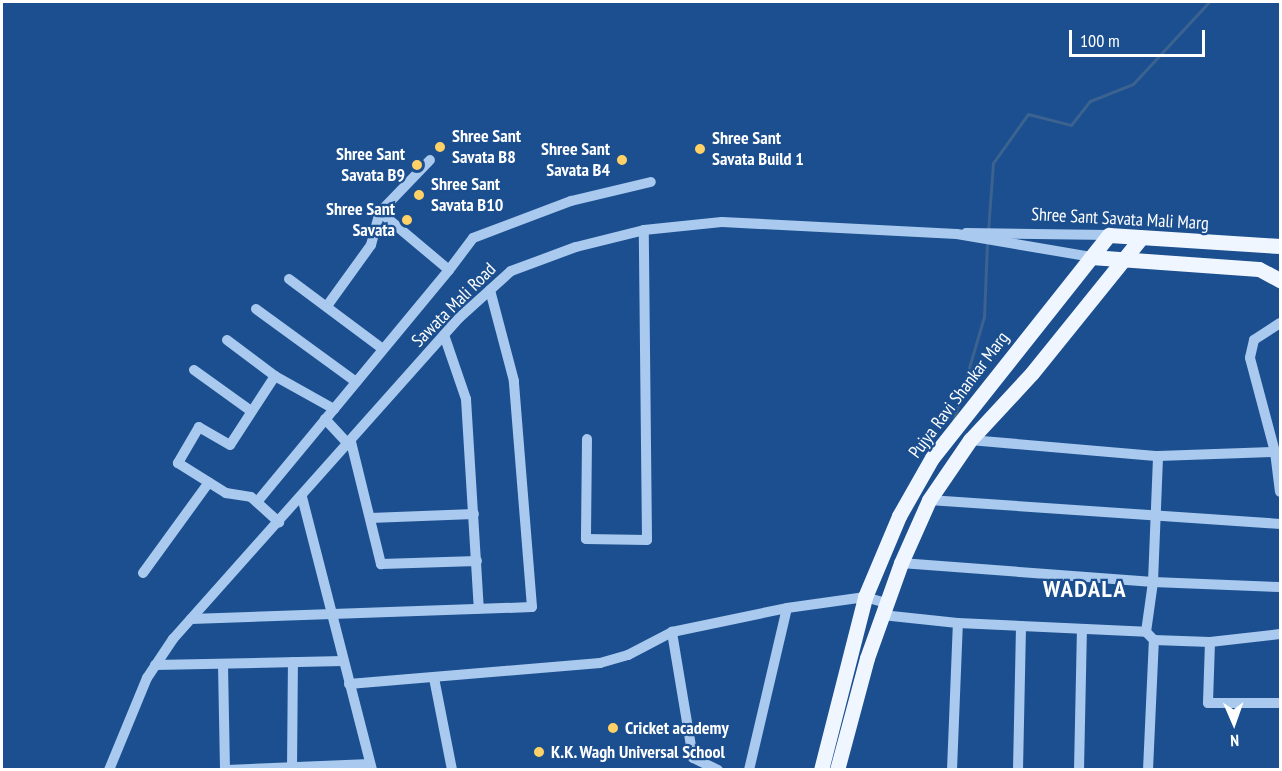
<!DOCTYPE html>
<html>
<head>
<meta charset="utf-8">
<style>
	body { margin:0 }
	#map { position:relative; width:1282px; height:771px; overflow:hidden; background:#1b4f8f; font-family:"PT Sans Narrow",sans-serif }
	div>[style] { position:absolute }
	.stream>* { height:3px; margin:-1.5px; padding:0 1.5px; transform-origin:1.5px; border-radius:1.5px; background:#3c6290 }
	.minor>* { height:10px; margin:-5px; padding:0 5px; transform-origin:5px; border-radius:5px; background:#a9c9ee }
	.major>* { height:15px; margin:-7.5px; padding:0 7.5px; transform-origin:7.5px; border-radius:7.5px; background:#f0f6ff }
	.dots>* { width:16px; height:16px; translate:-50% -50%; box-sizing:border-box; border:3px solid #1b4f8f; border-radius:50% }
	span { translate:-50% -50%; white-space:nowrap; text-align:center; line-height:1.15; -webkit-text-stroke:4.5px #1b4f8f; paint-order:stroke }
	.poi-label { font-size:18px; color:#fff; font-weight:700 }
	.left { translate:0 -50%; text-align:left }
	.right { translate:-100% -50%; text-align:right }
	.street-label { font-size:18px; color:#fff }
	.district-label { font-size:24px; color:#fff; font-weight:700; letter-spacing:1.5px }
	.frame { position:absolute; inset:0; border:3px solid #fff; pointer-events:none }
	.north { position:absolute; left:1204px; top:693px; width:60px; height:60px; -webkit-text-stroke:4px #1b4f8f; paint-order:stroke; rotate:178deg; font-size:16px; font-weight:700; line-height:24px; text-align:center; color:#fff }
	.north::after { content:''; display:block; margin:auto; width:21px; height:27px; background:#fff; clip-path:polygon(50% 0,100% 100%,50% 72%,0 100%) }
	.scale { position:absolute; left:1069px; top:30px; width:136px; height:27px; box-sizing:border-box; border:3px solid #fff; border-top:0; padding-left:8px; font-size:18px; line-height:21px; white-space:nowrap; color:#fff; -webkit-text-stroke:4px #1b4f8f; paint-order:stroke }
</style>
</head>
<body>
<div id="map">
	<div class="stream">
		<i style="left:988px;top:231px;width:68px;rotate:-85.8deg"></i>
		<i style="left:993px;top:163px;width:60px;rotate:-54.5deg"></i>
		<i style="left:1028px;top:114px;width:44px;rotate:14.3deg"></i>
		<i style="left:1071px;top:125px;width:31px;rotate:-52deg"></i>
		<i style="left:1090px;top:101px;width:46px;rotate:-21.6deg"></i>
		<i style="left:1133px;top:84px;width:112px;rotate:-47.2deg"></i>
		<i style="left:953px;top:422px;width:109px;rotate:-73.6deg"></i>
		<i style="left:984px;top:317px;width:76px;rotate:-87.7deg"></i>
	</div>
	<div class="minor">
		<i style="left:966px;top:233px;width:143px;rotate:0.8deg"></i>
		<i style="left:449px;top:270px;width:40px;rotate:-53deg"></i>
		<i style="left:473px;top:238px;width:105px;rotate:-20.7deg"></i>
		<i style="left:571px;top:201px;width:82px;rotate:-13.4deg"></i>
		<i style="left:289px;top:279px;width:117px;rotate:36.7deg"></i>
		<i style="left:327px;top:306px;width:75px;rotate:-54.2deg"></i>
		<i style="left:371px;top:245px;width:34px;rotate:-75deg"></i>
		<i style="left:380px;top:212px;width:72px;rotate:-46.1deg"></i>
		<i style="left:256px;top:309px;width:124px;rotate:36.1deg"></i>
		<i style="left:1280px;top:323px;width:31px;rotate:147deg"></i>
		<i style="left:1254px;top:340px;width:18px;rotate:103deg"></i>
		<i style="left:1250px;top:358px;width:97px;rotate:75.1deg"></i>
		<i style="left:1275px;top:452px;width:40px;rotate:82.9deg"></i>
		<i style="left:444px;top:335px;width:68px;rotate:71deg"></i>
		<i style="left:466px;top:399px;width:210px;rotate:86.5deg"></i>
		<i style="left:227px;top:340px;width:60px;rotate:36.9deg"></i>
		<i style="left:194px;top:370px;width:70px;rotate:35.7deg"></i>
		<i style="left:334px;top:409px;width:180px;rotate:-50.4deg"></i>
		<i style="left:449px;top:270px;width:90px;rotate:-140deg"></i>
		<i style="left:325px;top:419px;width:35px;rotate:47deg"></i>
		<i style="left:587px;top:439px;width:100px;rotate:90.6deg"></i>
		<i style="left:586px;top:539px;width:61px;rotate:0.9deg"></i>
		<i style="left:647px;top:540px;width:310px;rotate:-90.6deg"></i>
		<i style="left:970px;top:440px;width:189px;rotate:4.9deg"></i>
		<i style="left:1158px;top:456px;width:117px;rotate:-2deg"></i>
		<i style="left:351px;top:442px;width:126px;rotate:76.2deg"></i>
		<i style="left:381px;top:564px;width:96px;rotate:-1.8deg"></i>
		<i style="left:302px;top:497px;width:282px;rotate:75.6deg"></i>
		<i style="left:929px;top:500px;width:352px;rotate:3.9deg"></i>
		<i style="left:257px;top:502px;width:121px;rotate:-50.4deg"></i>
		<i style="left:334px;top:409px;width:68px;rotate:-150.8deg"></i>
		<i style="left:275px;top:376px;width:82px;rotate:123.1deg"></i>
		<i style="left:230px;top:445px;width:36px;rotate:-150deg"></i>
		<i style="left:199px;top:427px;width:42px;rotate:120.3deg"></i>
		<i style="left:178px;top:463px;width:57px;rotate:32deg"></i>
		<i style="left:226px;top:493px;width:25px;rotate:9deg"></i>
		<i style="left:251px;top:497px;width:38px;rotate:42deg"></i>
		<i style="left:370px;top:518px;width:104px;rotate:-2.2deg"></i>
		<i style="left:901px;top:563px;width:253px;rotate:4.3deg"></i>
		<i style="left:1153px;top:582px;width:127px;rotate:2.3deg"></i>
		<i style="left:143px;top:573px;width:112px;rotate:-54deg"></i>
		<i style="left:882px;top:615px;width:76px;rotate:6deg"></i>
		<i style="left:958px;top:623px;width:188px;rotate:2.7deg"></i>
		<i style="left:1146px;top:632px;width:11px;rotate:45deg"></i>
		<i style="left:191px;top:619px;width:341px;rotate:-2deg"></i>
		<i style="left:532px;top:607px;width:227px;rotate:-94.6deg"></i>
		<i style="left:514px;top:381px;width:94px;rotate:-104.8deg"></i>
		<i style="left:1146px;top:632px;width:50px;rotate:-82deg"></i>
		<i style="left:1153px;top:582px;width:126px;rotate:-87.7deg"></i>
		<i style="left:1210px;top:642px;width:61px;rotate:91.9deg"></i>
		<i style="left:1208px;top:703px;width:72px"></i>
		<i style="left:155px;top:665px;width:188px;rotate:-1.2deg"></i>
		<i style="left:223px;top:665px;width:105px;rotate:88.9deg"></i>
		<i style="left:434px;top:678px;width:94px;rotate:78.9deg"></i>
		<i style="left:349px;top:684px;width:252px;rotate:-4.8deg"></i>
		<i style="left:600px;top:663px;width:29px;rotate:-16deg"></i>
		<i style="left:628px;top:655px;width:50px;rotate:-27.6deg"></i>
		<i style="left:109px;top:770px;width:100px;rotate:-67.6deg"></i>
		<i style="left:147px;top:678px;width:47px;rotate:-56.3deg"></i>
		<i style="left:173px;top:639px;width:430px;rotate:-48.3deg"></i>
		<i style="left:459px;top:318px;width:70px;rotate:-42.1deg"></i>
		<i style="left:511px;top:271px;width:69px;rotate:-20.3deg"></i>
		<i style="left:576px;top:247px;width:70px;rotate:-14deg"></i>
		<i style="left:644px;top:230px;width:78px;rotate:-5.9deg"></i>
		<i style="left:722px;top:222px;width:235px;rotate:2.9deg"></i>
		<i style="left:957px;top:234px;width:136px;rotate:9.7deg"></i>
		<i style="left:227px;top:770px;width:143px;rotate:-2.4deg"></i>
		<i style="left:292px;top:770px;width:108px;rotate:-89.5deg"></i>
		<i style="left:718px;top:770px;width:28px;rotate:-154deg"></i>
		<i style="left:693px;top:758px;width:128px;rotate:-99.5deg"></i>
		<i style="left:672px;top:632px;width:117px;rotate:-11.8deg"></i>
		<i style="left:787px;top:608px;width:79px;rotate:-8deg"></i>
		<i style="left:865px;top:597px;width:22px;rotate:16deg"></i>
		<i style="left:749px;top:770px;width:166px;rotate:-76.8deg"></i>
		<i style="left:952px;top:770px;width:147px;rotate:-87.7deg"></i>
		<i style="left:1018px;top:770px;width:144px;rotate:-88.8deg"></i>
		<i style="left:1079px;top:770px;width:140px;rotate:-88.8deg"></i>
		<i style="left:1148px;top:770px;width:130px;rotate:-87.4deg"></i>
		<i style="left:1154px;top:640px;width:56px;rotate:2deg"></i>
		<i style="left:1210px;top:642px;width:70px;rotate:-6.5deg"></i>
	</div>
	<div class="major">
		<i style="left:1091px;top:257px;width:168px;rotate:4.1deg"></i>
		<i style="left:1259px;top:269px;width:24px;rotate:28deg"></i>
		<i style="left:821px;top:770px;width:179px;rotate:-75.7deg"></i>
		<i style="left:865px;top:597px;width:88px;rotate:-67.2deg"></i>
		<i style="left:899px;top:516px;width:67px;rotate:-60.4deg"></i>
		<i style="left:932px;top:458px;width:285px;rotate:-51.6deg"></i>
		<i style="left:1109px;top:235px;width:171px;rotate:3.7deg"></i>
		<i style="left:837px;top:770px;width:116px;rotate:-75deg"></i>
		<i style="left:867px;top:658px;width:101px;rotate:-70.3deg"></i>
		<i style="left:901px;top:563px;width:69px;rotate:-66deg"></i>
		<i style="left:929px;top:500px;width:73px;rotate:-55.7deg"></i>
		<i style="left:970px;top:440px;width:91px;rotate:-47.2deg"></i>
		<i style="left:1032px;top:373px;width:174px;rotate:-51.1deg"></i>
	</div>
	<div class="dots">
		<i style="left:440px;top:147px;background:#ffd166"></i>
		<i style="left:700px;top:149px;background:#ffd166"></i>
		<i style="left:622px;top:160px;background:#ffd166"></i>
		<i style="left:417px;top:165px;background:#ffd166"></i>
		<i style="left:419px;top:195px;background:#ffd166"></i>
		<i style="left:407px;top:220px;background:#ffd166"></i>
		<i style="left:613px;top:728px;background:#ffd166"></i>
		<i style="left:539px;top:752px;background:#ffd166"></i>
	</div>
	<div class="poi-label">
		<span class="left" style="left:452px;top:147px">Shree Sant<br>Savata B8</span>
		<span class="left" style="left:712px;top:149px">Shree Sant<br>Savata Build 1</span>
		<span class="right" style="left:610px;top:160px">Shree Sant<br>Savata B4</span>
		<span class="right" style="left:405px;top:165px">Shree Sant<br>Savata B9</span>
		<span class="left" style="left:431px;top:195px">Shree Sant<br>Savata B10</span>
		<span class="right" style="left:395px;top:220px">Shree Sant<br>Savata</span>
		<span class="left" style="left:625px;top:728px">Cricket academy</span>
		<span class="left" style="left:551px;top:752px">K.K. Wagh Universal School</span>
	</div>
	<div class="street-label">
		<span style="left:1120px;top:219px;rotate:3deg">Shree Sant Savata Mali Marg</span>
		<span style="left:454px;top:305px;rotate:-45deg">Sawata Mali Road</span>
		<span style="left:959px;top:395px;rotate:-53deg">Pujya Ravi Shankar Marg</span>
	</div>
	<div class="district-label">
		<span style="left:1085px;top:589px">WADALA</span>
	</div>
	<div class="frame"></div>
	<div class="north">N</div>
	<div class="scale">100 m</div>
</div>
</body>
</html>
